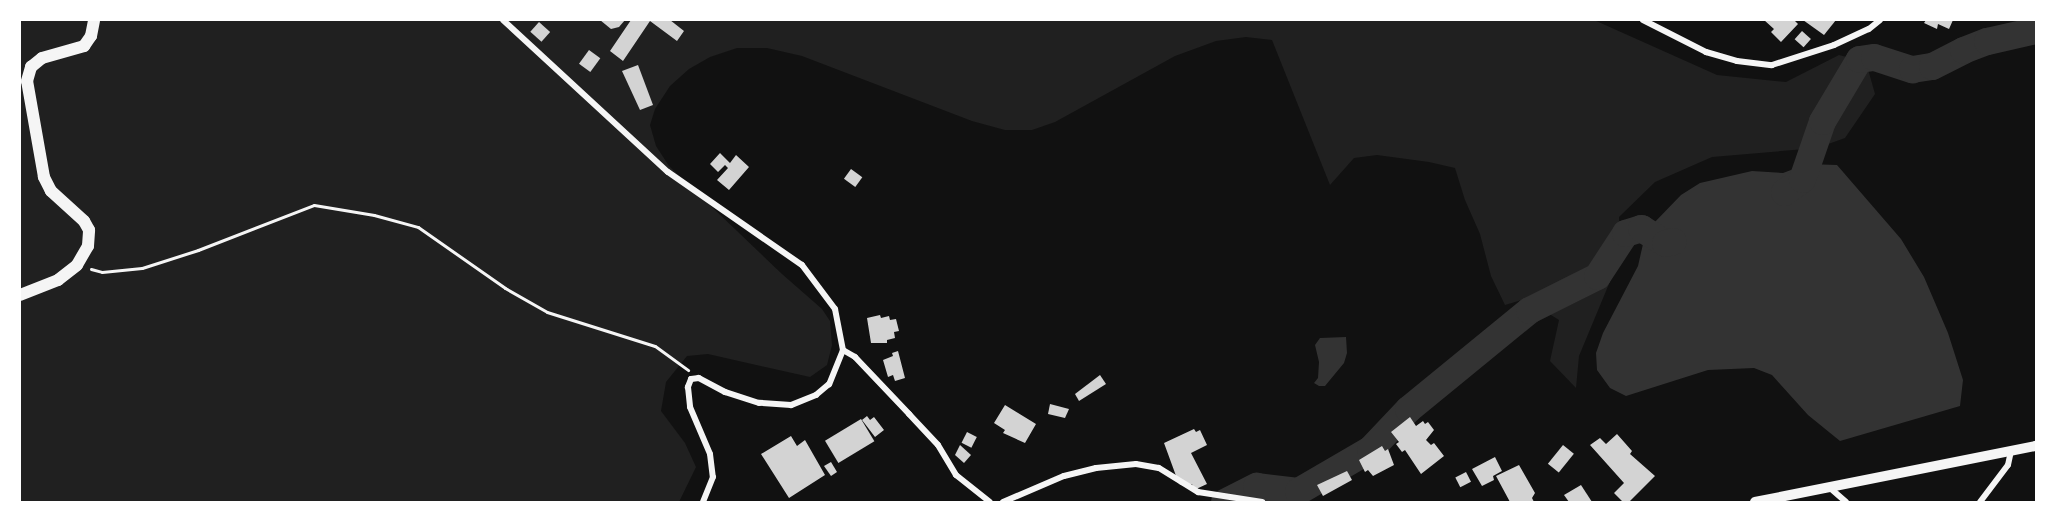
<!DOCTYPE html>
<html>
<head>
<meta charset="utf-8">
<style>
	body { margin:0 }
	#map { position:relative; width:2056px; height:522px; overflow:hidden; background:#111; font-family:Commissioner,sans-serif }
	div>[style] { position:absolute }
	.green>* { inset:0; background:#202020 }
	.water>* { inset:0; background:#333 }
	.river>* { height:27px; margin:-13.5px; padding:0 13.5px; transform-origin:13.5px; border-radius:13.5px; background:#333 }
	.building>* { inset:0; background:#d3d3d3; transform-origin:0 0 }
	.path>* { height:3px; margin:-1.5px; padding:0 1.5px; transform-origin:1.5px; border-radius:1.5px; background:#f5f5f5 }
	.minor>* { height:6px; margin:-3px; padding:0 3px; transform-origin:3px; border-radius:3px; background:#f5f5f5 }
	.tertiary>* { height:10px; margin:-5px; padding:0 5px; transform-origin:5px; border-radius:5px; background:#f5f5f5 }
	.secondary>* { height:12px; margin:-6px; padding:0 6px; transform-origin:6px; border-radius:6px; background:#f5f5f5 }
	span { translate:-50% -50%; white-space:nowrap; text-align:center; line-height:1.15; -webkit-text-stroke:5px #fff; paint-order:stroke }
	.frame { position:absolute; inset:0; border:21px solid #fff; pointer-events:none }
</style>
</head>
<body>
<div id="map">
	<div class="green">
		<i style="clip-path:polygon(20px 20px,1594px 20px,1717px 75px,1786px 82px,1839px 55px,1866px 62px,1875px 94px,1845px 138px,1817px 148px,1712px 157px,1655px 182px,1619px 217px,1621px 255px,1579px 356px,1576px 388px,1550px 361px,1559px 320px,1525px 299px,1505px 305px,1491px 276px,1480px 234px,1465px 200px,1455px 168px,1429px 162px,1377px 155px,1354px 158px,1330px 185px,1272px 40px,1246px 37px,1216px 41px,1175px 56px,1055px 122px,1032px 130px,1005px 130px,972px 121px,802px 56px,767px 48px,737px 48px,710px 57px,689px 69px,670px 86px,655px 109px,650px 125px,656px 146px,669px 166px,782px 274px,822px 309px,830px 321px,832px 345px,827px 365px,810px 377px,708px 354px,687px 356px,666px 382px,661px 411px,685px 443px,696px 467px,679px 502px,20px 502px)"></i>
	</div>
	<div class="water">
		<i style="clip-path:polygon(1807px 164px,1837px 165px,1901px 239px,1924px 277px,1948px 333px,1963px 380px,1960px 406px,1840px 441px,1808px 415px,1772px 375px,1754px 368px,1708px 370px,1626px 396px,1610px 388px,1597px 370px,1596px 353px,1603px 333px,1638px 266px,1643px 244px,1641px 228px,1652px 225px,1681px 195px,1700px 183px,1752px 171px,1783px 173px)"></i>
		<i style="clip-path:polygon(1346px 337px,1347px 353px,1344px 363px,1325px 386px,1319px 386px,1314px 383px,1318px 378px,1319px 362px,1315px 345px,1320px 338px)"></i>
	</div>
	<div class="river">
		<i style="left:1784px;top:192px;width:22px;rotate:-36deg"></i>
		<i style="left:1802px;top:179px;width:61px;rotate:-71deg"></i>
		<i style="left:1822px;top:121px;width:72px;rotate:-59.2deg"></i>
		<i style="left:1859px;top:59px;width:15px;rotate:-8deg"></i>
		<i style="left:1874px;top:57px;width:40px;rotate:18deg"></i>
		<i style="left:1912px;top:69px;width:20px;rotate:-9deg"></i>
		<i style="left:1932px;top:66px;width:35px;rotate:-27deg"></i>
		<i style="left:1963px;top:50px;width:26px;rotate:-21deg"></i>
		<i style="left:1987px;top:41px;width:50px;rotate:-12.7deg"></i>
		<i style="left:1224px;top:502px;width:36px;rotate:-27deg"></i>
		<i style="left:1256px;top:486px;width:42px;rotate:6.8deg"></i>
		<i style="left:1298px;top:491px;width:83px;rotate:-30.3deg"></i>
		<i style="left:1370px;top:449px;width:55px;rotate:-46.5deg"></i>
		<i style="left:1408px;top:409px;width:156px;rotate:-39.3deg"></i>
		<i style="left:1529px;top:310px;width:76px;rotate:-26.6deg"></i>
		<i style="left:1597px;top:276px;width:51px;rotate:-56.9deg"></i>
		<i style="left:1625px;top:233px;width:17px;rotate:-17deg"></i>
		<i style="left:1641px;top:228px;width:28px;rotate:32deg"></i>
		<i style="left:1665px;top:243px;width:8px;rotate:-14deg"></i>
	</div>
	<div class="building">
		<i style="clip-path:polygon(600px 20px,625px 20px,619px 27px,611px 29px)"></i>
		<i style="clip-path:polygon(631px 20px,670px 20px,684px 31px,677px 41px,650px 21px,623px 61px,610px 51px)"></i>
		<i style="clip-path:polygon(1764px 20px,1794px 20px,1798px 24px,1781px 42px,1771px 32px,1774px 29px)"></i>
		<i style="clip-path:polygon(1803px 20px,1836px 20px,1824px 35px)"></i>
		<i style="clip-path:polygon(1926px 20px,1953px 20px,1949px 29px,1938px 24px,1937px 29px,1924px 23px)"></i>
		<i style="left:539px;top:22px;width:15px;height:13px;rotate:42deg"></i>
		<i style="left:1802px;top:31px;width:12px;height:11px;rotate:42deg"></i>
		<i style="left:589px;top:50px;width:14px;height:17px;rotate:36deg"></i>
		<i style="clip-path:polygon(638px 65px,653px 105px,640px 110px,622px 71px)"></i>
		<i style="clip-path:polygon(720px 153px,730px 163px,736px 155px,749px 167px,729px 190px,717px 180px,728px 168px,725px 165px,718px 172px,710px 164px)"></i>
		<i style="left:851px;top:169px;width:14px;height:12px;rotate:36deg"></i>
		<i style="clip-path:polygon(880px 315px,881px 318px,889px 316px,890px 320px,896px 319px,899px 331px,894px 332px,895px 338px,887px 340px,887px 343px,871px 343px,867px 318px)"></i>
		<i style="clip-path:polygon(898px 351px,905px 378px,895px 381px,893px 375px,888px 377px,883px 360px,893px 356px,892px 353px)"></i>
		<i style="clip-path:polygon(1100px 375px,1106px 384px,1079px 401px,1075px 394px)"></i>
		<i style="clip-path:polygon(1050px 404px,1069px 409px,1065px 418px,1048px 414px)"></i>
		<i style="clip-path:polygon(1005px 405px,1036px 424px,1025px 443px,1003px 433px,1005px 430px,994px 423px)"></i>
		<i style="clip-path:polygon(867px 416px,870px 420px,874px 417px,884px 430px,875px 437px,862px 420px)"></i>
		<i style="clip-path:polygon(1410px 417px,1416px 426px,1423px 421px,1425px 424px,1428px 422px,1434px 430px,1426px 440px,1431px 445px,1434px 443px,1444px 456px,1421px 474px,1405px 450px,1402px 452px,1396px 444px,1399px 442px,1391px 432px)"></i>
		<i style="left:861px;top:419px;width:26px;height:42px;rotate:59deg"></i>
		<i style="clip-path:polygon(1194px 429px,1196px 432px,1200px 430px,1207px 445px,1191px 453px,1207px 484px,1194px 490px,1192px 484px,1186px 487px,1179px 484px,1164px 443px)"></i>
		<i style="left:967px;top:432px;width:11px;height:12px;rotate:27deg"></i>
		<i style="clip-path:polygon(1617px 434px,1632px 451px,1630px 454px,1655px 476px,1629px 502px,1623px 502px,1614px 493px,1624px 483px,1590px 445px,1600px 438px,1606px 444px)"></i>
		<i style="clip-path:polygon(791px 436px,797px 446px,805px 440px,825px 475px,789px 498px,761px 454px)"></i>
		<i style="clip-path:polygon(960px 445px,971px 455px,964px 463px,955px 455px)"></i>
		<i style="left:1563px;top:445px;width:14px;height:24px;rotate:39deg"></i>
		<i style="clip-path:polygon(1382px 446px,1385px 451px,1388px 449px,1394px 465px,1373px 476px,1368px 470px,1365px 472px,1359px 460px)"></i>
		<i style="clip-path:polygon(1495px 457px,1502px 471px,1493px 476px,1494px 480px,1482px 486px,1472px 469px)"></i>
		<i style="clip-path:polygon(831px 462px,837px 472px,831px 476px,824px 466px)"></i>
		<i style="clip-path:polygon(1519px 465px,1535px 493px,1532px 498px,1534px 502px,1510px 502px,1496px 476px)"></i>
		<i style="clip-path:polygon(1347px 471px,1352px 480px,1323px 496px,1317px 485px)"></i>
		<i style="left:1466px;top:472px;width:11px;height:12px;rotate:63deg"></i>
		<i style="clip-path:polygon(1581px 485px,1592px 502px,1569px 502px,1564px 495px)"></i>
	</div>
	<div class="path">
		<i style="left:91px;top:269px;width:11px;rotate:15deg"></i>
		<i style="left:102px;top:272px;width:40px;rotate:-5.7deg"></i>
		<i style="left:142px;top:268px;width:59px;rotate:-17.8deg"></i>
		<i style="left:198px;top:250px;width:124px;rotate:-21.2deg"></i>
		<i style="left:314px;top:205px;width:61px;rotate:9.5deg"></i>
		<i style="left:374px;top:215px;width:46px;rotate:15.3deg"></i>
		<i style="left:418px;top:227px;width:106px;rotate:35deg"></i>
		<i style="left:505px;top:288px;width:48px;rotate:29.7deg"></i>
		<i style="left:547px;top:312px;width:113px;rotate:17.5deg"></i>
		<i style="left:655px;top:346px;width:41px;rotate:36deg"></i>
	</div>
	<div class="minor">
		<i style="left:503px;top:20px;width:224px;rotate:42.7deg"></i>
		<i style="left:668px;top:172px;width:163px;rotate:34.8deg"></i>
		<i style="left:802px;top:265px;width:55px;rotate:53.1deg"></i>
		<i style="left:835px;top:309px;width:42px;rotate:79deg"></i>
		<i style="left:843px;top:350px;width:37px;rotate:112deg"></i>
		<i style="left:829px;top:384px;width:17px;rotate:140deg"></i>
		<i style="left:816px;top:395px;width:27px;rotate:158deg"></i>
		<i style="left:791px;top:405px;width:32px;rotate:-176deg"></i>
		<i style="left:759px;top:403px;width:36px;rotate:-162deg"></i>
		<i style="left:725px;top:392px;width:30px;rotate:-152deg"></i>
		<i style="left:699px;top:378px;width:8px;rotate:173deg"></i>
		<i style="left:691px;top:379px;width:9px;rotate:111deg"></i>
		<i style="left:688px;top:387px;width:20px;rotate:84deg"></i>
		<i style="left:690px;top:407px;width:51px;rotate:66.9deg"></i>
		<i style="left:710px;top:454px;width:23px;rotate:83deg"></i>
		<i style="left:713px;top:477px;width:27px;rotate:112deg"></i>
		<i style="left:1643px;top:20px;width:71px;rotate:26.9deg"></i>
		<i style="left:1706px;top:52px;width:32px;rotate:16deg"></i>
		<i style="left:1737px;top:61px;width:35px;rotate:7deg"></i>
		<i style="left:1772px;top:65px;width:65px;rotate:-17.9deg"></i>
		<i style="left:1834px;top:45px;width:38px;rotate:-25deg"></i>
		<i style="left:1869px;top:29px;width:14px;rotate:-39deg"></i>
		<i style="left:843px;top:350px;width:14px;rotate:30deg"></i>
		<i style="left:855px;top:357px;width:79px;rotate:46.5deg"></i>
		<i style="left:909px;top:414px;width:42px;rotate:46.9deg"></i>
		<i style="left:938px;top:445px;width:35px;rotate:59deg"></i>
		<i style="left:956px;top:475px;width:43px;rotate:38.5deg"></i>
		<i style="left:1830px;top:488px;width:21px;rotate:41deg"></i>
		<i style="left:1003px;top:502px;width:66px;rotate:-23.1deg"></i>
		<i style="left:1064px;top:476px;width:33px;rotate:-14deg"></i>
		<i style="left:1096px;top:468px;width:40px;rotate:-5.7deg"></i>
		<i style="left:1136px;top:464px;width:23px;rotate:10deg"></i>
		<i style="left:1159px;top:468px;width:46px;rotate:31.6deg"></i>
		<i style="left:1198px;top:492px;width:65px;rotate:8.9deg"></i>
		<i style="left:1980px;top:502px;width:46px;rotate:-52.9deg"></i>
		<i style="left:2008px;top:465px;width:14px;rotate:-78deg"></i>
	</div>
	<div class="tertiary">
		<i style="left:1755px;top:502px;width:287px;rotate:-11.3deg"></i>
	</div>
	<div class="secondary">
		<i style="left:20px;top:295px;width:41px;rotate:-21.5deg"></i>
		<i style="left:58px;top:280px;width:24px;rotate:-38deg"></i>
		<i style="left:77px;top:265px;width:22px;rotate:-60deg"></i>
		<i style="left:88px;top:246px;width:16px;rotate:-86deg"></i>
		<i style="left:89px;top:230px;width:10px;rotate:-119deg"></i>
		<i style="left:84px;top:221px;width:45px;rotate:-137.7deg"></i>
		<i style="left:51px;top:191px;width:16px;rotate:-117deg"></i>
		<i style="left:44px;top:177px;width:97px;rotate:-100deg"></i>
		<i style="left:27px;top:81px;width:15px;rotate:-74deg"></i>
		<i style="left:31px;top:67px;width:14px;rotate:-39deg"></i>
		<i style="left:42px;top:58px;width:44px;rotate:-15.9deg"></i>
		<i style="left:84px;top:46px;width:12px;rotate:-55deg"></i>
		<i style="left:91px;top:36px;width:16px;rotate:-79deg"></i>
	</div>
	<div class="frame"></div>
</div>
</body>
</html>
